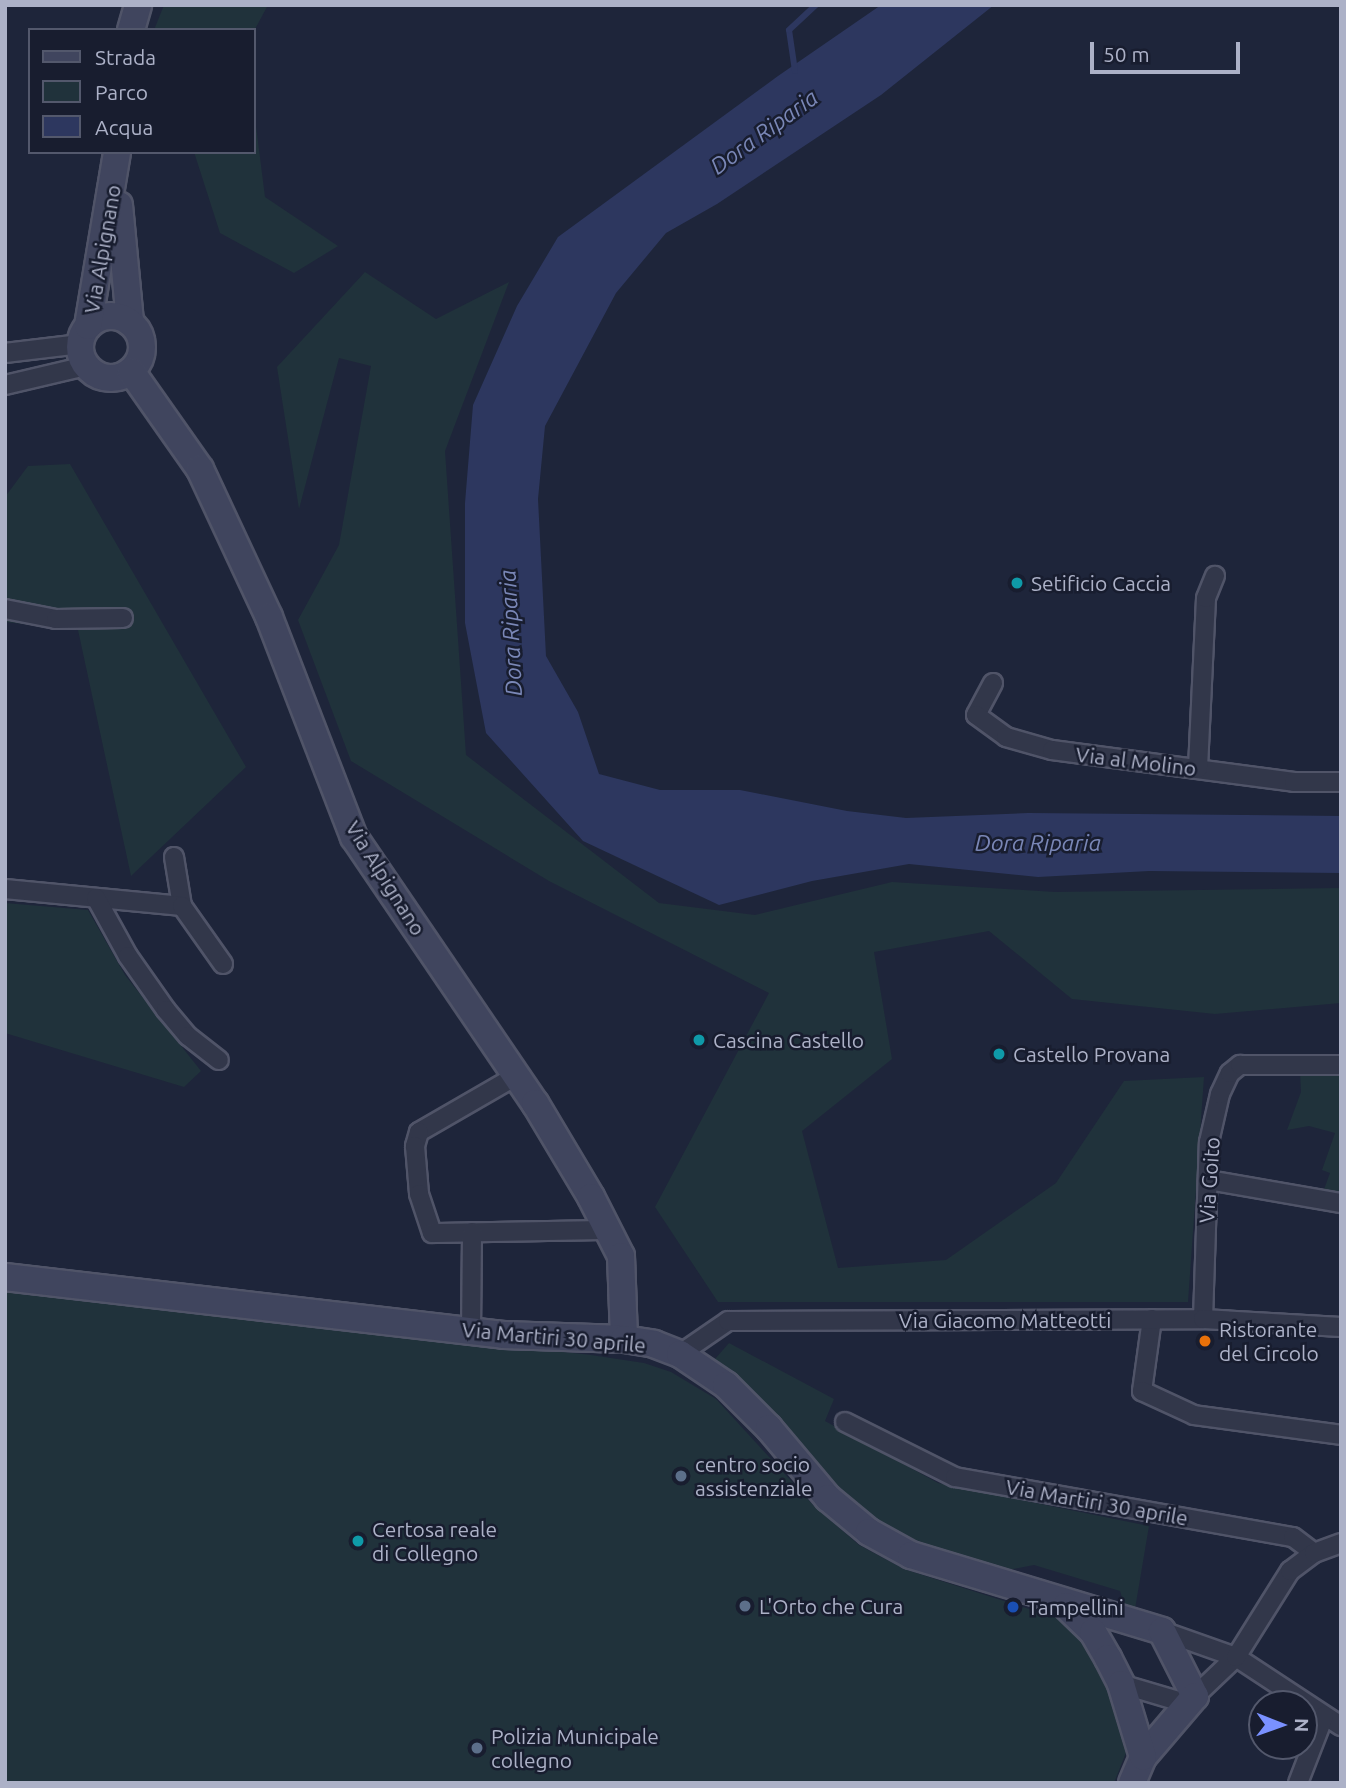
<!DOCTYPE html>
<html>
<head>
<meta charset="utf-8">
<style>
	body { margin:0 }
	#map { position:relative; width:1346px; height:1788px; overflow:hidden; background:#1e253a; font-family:Ubuntu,sans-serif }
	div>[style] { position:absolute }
	.green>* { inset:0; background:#20323b }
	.water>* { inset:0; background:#2d375f }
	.stream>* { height:6px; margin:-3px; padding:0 3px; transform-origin:3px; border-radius:3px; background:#2d375f }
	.roads { filter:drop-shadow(2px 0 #505468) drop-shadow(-2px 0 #505468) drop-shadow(0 2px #505468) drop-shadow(0 -2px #505468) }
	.street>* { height:18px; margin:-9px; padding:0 9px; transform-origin:9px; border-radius:9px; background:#32374a }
	.secondary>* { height:26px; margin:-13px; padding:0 13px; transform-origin:13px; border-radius:13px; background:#40455e }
	.secondary>.ring { margin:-13px; padding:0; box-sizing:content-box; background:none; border:26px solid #40455e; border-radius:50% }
	.dots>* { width:19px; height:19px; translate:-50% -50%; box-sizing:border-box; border:4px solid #181d2f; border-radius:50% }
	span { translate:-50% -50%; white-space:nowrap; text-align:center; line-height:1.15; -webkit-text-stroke:5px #181d2f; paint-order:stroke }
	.street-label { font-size:21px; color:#acb1c7 }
	.poi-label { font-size:21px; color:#acb1c7 }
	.left { translate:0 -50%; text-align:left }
	.water-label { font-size:23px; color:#7a87b7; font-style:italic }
	.frame { position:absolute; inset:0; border:7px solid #acb1c7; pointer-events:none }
	.legend { position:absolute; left:28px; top:28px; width:228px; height:126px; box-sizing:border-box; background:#181d2f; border:2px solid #53586c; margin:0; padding:9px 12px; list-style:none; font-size:21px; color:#acb1c7 }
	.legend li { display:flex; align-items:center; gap:14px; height:35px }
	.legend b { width:35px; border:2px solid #53586c }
	.north { position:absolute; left:1248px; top:1690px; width:70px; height:70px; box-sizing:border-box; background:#181d2f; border:2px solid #53586c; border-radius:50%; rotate:91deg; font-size:19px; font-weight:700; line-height:28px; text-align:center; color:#acb1c7 }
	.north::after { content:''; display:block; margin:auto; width:24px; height:32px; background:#7a91ff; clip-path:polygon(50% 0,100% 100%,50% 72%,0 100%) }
	.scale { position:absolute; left:1090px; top:42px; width:150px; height:32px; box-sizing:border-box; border:4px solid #acb1c7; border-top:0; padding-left:9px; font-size:21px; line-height:24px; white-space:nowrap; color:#acb1c7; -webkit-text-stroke:5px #181d2f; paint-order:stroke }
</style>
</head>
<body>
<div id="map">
	<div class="green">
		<i style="clip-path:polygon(164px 5px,268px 5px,254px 31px,154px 30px)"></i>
		<i style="clip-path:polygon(254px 110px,265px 197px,338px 246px,294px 273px,220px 233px,194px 152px,254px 152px)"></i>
		<i style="clip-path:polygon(365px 272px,436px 319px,509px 282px,445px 451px,466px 755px,659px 903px,755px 915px,892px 882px,1055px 892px,1341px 888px,1341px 1003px,1215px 1014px,1072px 999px,989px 931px,874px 952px,892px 1059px,802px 1131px,838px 1268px,946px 1260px,1056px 1183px,1124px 1081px,1204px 1077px,1188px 1302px,718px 1302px,655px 1207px,769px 993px,549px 881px,351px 761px,298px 620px,339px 545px,371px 366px,339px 358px,299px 509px,277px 367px)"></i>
		<i style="clip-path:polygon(70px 464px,246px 767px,131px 876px,78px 630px,5px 622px,5px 497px,28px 466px)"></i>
		<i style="clip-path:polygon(5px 903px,88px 910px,125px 975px,201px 1071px,184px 1087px,5px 1033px)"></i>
		<i style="clip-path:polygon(1300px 1071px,1341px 1073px,1341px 1194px,1323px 1192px,1330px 1173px,1322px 1170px,1335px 1133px,1309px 1126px,1287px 1130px,1301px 1092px)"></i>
		<i style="clip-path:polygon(5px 1289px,591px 1355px,644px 1363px,671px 1372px,716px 1399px,814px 1506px,859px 1545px,904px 1569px,1070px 1622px,1111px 1686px,1129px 1745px,1114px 1783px,5px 1783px)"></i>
		<i style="clip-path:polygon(729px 1343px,834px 1399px,825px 1421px,938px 1483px,1149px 1526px,1135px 1609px,1125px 1607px,1120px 1591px,1034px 1565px,998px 1572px,908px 1537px,877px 1522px,833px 1484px,788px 1428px,715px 1359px)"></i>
	</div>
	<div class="water">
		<i style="clip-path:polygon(881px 5px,994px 5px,881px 95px,717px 204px,666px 233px,616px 293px,545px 426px,538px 499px,546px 656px,578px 712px,599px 774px,660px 790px,740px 790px,847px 811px,906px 818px,1028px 813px,1341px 816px,1341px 873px,1149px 871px,1038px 877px,909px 864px,812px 881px,719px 905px,583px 841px,486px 733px,465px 623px,465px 503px,473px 405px,517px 306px,558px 237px,778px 76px)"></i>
	</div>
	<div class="stream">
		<i style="left:795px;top:71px;width:41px;rotate:-98.3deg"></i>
		<i style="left:789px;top:30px;width:37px;rotate:-43deg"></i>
	</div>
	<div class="roads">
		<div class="street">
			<i style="left:5px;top:353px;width:76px;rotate:-6.8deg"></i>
			<i style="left:5px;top:385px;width:83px;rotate:-13.2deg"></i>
			<i style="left:5px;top:609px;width:52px;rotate:11.1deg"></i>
			<i style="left:56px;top:619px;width:67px;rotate:-0.9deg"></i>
			<i style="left:993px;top:683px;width:36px;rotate:118deg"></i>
			<i style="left:976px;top:715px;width:37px;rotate:36deg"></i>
			<i style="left:1006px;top:737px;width:48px;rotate:15.8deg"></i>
			<i style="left:1052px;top:750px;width:244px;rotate:7.5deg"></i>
			<i style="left:1294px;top:782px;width:47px"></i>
			<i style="left:1198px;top:768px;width:170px;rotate:-87.3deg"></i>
			<i style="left:1206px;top:598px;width:24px;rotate:-68deg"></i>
			<i style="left:174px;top:857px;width:50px;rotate:80.7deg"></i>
			<i style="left:5px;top:889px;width:178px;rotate:5.5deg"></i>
			<i style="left:182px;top:906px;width:71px;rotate:54.7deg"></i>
			<i style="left:96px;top:898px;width:66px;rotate:61.1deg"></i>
			<i style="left:128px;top:956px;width:66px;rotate:54.9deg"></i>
			<i style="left:166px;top:1010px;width:34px;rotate:50deg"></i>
			<i style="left:188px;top:1036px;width:39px;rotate:38deg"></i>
			<i style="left:516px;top:1076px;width:112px;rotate:150deg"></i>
			<i style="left:419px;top:1132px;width:15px;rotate:106deg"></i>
			<i style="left:415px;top:1146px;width:48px;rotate:85.2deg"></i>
			<i style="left:419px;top:1194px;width:41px;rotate:71.6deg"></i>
			<i style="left:432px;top:1233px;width:176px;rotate:-1deg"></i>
			<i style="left:1208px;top:1180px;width:135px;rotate:9.8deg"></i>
			<i style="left:1152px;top:1319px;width:73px;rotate:97.9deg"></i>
			<i style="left:1142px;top:1391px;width:57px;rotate:24.8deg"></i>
			<i style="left:1194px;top:1415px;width:148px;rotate:7.7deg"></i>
			<i style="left:1203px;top:1319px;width:177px;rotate:-88.1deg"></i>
			<i style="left:1209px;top:1142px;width:49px;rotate:-77.1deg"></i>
			<i style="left:1220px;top:1094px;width:23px;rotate:-65deg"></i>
			<i style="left:1230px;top:1073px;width:13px;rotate:-39deg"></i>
			<i style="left:1240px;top:1065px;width:101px"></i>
			<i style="left:471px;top:1331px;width:99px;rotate:-89.4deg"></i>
			<i style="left:680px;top:1354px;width:58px;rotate:-34.5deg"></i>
			<i style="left:728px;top:1321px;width:475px;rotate:-0.2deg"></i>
			<i style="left:1203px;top:1319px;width:138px;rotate:3.3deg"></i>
			<i style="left:845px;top:1422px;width:123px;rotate:26.6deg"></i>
			<i style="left:955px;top:1477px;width:343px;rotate:10.1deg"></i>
			<i style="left:1293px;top:1537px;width:26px;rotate:37deg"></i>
			<i style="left:1162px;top:1631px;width:78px;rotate:19.4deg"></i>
			<i style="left:1236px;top:1657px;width:126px;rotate:33.3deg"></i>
			<i style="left:1121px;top:1684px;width:70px;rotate:16.6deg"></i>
			<i style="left:1195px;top:1696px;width:57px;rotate:-43.6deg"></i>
			<i style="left:1236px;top:1657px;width:102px;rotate:-57.9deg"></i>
			<i style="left:1290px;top:1571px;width:30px;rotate:-37deg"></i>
			<i style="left:1314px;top:1553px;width:29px;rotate:-20deg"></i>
			<i style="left:1298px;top:1783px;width:72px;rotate:-68.8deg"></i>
		</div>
		<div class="secondary">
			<i style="left:131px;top:30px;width:26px;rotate:-74deg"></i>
			<i style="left:119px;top:205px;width:118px;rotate:84.6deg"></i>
			<i class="ring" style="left:80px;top:316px;width:36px;height:36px"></i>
			<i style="left:88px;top:326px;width:176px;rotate:-80.5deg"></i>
			<i style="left:131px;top:371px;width:120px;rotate:54.9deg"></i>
			<i style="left:200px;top:469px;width:163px;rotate:65deg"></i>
			<i style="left:269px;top:617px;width:236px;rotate:68.9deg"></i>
			<i style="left:354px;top:837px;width:322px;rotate:55.8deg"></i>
			<i style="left:535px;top:1103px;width:109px;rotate:59.2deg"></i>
			<i style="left:591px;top:1197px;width:66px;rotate:63deg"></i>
			<i style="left:621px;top:1256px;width:83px;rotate:87.9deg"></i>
			<i style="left:5px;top:1277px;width:502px;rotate:6.63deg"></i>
			<i style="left:504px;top:1335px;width:120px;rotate:1.9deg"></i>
			<i style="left:624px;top:1339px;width:30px;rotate:9deg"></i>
			<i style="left:654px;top:1344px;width:28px;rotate:21deg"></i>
			<i style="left:680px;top:1354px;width:55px;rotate:34deg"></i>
			<i style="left:726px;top:1385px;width:61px;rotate:45deg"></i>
			<i style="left:769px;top:1428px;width:92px;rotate:49.9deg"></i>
			<i style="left:828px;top:1498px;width:53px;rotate:39.7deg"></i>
			<i style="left:869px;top:1532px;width:48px;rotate:28.7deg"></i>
			<i style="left:911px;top:1555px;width:262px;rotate:16.8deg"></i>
			<i style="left:1162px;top:1631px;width:73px;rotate:63.1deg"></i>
			<i style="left:1195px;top:1696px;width:80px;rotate:130.4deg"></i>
			<i style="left:1143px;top:1757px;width:28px;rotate:113deg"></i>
			<i style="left:1066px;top:1606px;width:37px;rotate:44deg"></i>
			<i style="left:1093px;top:1632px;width:30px;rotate:60deg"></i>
			<i style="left:1108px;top:1658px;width:29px;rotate:63deg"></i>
			<i style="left:1121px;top:1684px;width:76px;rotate:73.2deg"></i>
		</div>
	</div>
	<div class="dots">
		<i style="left:1017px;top:583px;background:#0f9aa8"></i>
		<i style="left:699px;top:1040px;background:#0f9aa8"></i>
		<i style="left:999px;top:1054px;background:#0f9aa8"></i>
		<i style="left:1205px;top:1341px;background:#e8710a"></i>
		<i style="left:681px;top:1476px;background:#5c6f8a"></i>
		<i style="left:358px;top:1541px;background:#0f9aa8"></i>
		<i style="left:745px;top:1606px;background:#5c6f8a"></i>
		<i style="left:1013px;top:1607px;background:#1a4fb4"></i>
		<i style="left:477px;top:1748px;background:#5c6f8a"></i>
	</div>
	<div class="street-label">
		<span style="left:102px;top:249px;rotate:-80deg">Via Alpignano</span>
		<span style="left:1136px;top:761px;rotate:7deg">Via al Molino</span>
		<span style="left:386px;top:878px;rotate:58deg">Via Alpignano</span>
		<span style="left:1209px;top:1180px;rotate:-86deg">Via Goito</span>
		<span style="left:1005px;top:1320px">Via Giacomo Matteotti</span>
		<span style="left:554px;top:1337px;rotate:5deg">Via Martiri 30 aprile</span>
		<span style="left:1097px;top:1502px;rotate:10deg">Via Martiri 30 aprile</span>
	</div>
	<div class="poi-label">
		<span class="left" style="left:1031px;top:583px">Setificio Caccia</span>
		<span class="left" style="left:713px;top:1040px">Cascina Castello</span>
		<span class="left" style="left:1013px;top:1054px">Castello Provana</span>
		<span class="left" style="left:1219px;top:1341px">Ristorante<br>del Circolo</span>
		<span class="left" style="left:695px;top:1476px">centro socio<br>assistenziale</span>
		<span class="left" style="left:372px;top:1541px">Certosa reale<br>di Collegno</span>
		<span class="left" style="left:759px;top:1606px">L'Orto che Cura</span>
		<span class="left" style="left:1027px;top:1607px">Tampellini</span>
		<span class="left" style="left:491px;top:1748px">Polizia Municipale<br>collegno</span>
	</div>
	<div class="water-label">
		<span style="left:764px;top:132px;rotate:-36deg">Dora Riparia</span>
		<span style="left:511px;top:633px;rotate:-93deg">Dora Riparia</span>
		<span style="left:1038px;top:843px">Dora Riparia</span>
	</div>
	<div class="frame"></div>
	<ul class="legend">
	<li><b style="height:9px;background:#40455e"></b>Strada</li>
	<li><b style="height:19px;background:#20323b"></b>Parco</li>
	<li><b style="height:19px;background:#2d375f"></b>Acqua</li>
	</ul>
	<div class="north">N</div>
	<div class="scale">50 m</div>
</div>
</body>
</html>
